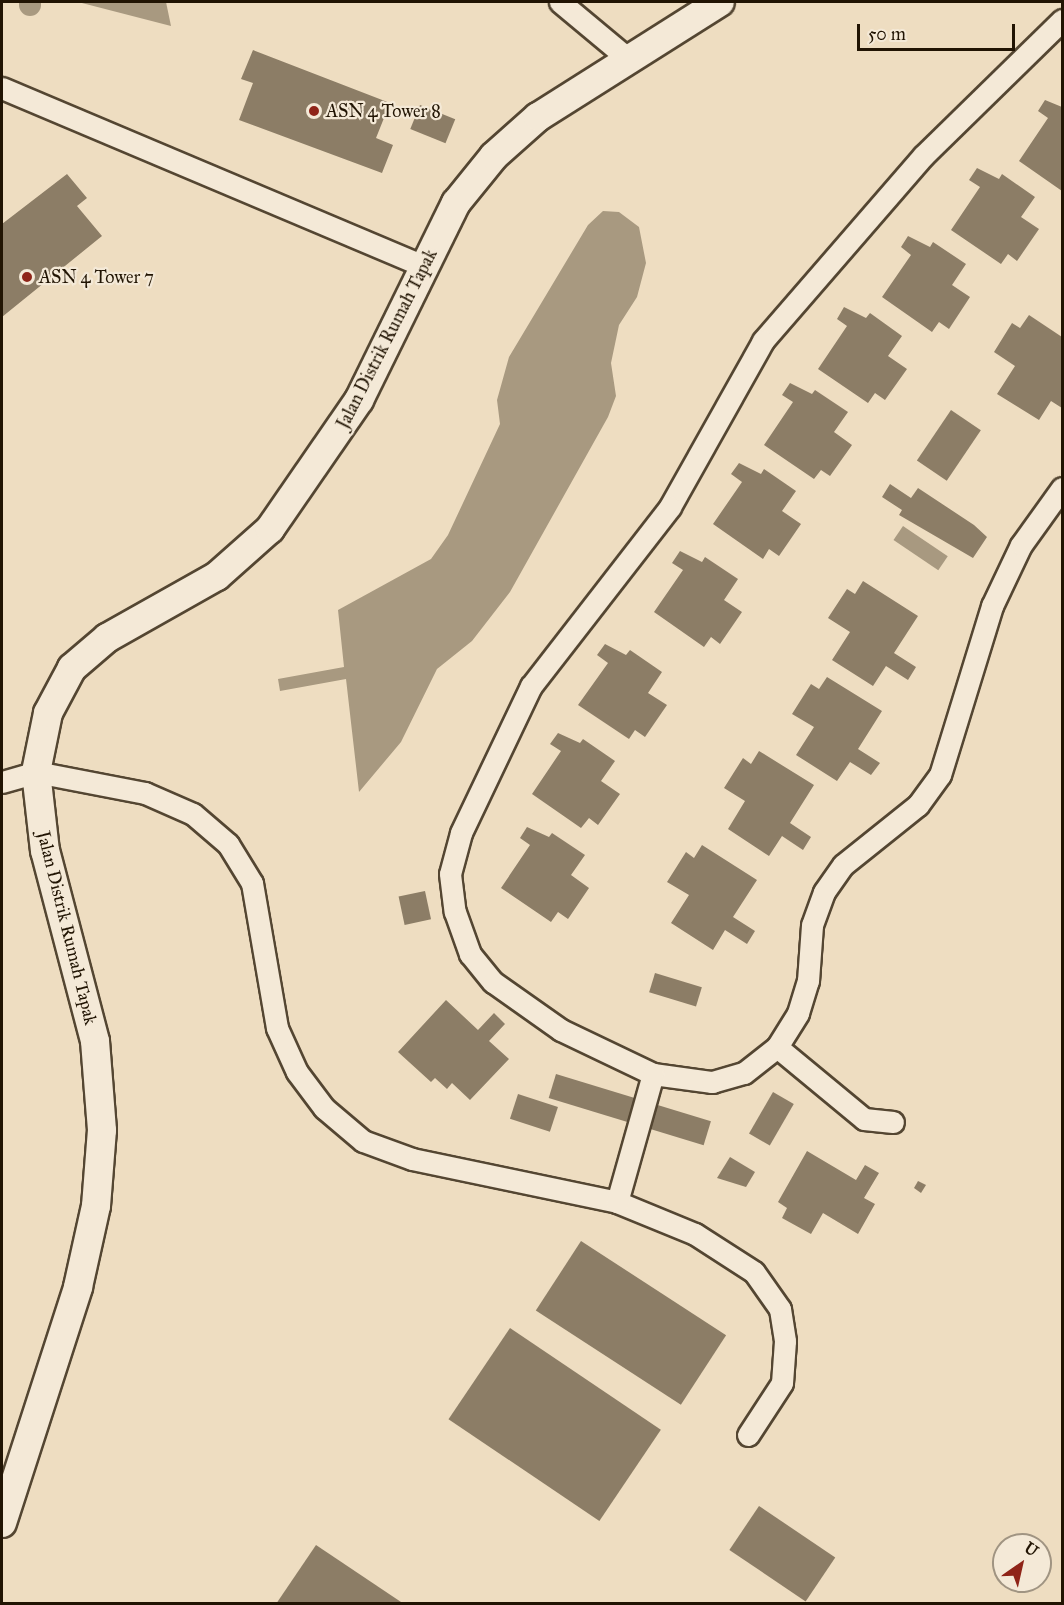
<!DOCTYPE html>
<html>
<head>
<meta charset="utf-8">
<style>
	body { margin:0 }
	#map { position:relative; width:1064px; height:1605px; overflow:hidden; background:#eeddc1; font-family:"IM FELL Great Primer",serif }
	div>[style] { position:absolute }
	.water>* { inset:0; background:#a89980; transform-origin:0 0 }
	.canal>* { height:22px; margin:-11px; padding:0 11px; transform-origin:11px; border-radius:11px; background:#a89980 }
	.building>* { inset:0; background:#8c7d66; transform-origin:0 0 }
	.roads { filter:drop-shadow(2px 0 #544632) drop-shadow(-2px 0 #544632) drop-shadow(0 2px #544632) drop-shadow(0 -2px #544632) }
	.street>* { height:21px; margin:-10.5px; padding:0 10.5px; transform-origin:10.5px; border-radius:10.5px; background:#f4e9d7 }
	.secondary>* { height:28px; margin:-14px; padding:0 14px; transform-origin:14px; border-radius:14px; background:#f4e9d7 }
	.dots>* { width:16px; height:16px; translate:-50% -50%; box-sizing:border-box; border:3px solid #f4e9d7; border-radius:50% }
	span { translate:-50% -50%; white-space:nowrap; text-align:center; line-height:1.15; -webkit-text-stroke:4.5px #f4e9d7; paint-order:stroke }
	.poi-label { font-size:18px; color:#211403 }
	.left { translate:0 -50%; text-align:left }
	.street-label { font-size:18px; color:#211403 }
	.frame { position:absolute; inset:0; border:3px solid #211403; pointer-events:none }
	.north { position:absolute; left:992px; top:1533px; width:60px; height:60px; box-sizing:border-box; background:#f4e9d7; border:2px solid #a09482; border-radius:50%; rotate:34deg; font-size:16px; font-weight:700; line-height:24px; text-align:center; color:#211403 }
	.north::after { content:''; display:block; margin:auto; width:21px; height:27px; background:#8f2418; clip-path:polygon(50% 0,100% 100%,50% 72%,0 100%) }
	.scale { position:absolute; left:857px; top:24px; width:158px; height:27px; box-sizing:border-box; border:3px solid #211403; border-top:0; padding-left:8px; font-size:18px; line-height:21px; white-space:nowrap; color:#211403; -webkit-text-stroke:4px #f4e9d7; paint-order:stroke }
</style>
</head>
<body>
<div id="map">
	<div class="water">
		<i style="clip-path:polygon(78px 2px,166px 2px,171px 26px)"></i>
		<i style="clip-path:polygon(603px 211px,619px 212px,639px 227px,646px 263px,637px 297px,619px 325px,611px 363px,616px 396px,608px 417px,510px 592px,472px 641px,437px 669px,401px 742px,359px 792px,346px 679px,280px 691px,278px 679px,344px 667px,338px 610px,431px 559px,448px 535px,500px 424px,497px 400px,509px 357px,588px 225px)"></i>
		<i style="left:903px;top:526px;width:54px;height:17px;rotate:34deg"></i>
	</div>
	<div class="canal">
		<i style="left:30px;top:5px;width:3px;rotate:-90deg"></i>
	</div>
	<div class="building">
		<i style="clip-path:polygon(253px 50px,390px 103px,376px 138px,393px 145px,382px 173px,239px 120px,253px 83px,241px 79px)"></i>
		<i style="clip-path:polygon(1045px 100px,1062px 107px,1062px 191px,1019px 161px,1048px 118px,1038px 111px)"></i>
		<i style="left:420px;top:105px;width:38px;height:26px;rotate:22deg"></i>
		<i style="clip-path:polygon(977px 168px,999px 179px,1002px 174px,1035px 197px,1021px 217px,1039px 229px,1017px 261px,1008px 254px,1001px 264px,951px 230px,980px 187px,969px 180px)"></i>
		<i style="clip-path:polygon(67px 174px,87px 198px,77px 206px,102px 236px,2px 317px,2px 224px)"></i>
		<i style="clip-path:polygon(908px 236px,930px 247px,933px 242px,966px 264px,952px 285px,970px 297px,949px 329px,939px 322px,932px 332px,882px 297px,911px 255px,901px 247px)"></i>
		<i style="clip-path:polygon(844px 307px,866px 318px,870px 313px,902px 336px,888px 356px,907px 369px,885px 400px,875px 393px,868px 403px,818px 369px,847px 326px,837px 319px)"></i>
		<i style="clip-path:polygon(1029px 315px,1062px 337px,1062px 408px,1051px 401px,1039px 420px,997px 394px,1015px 366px,994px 352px,1012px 323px,1020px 328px)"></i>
		<i style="clip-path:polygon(790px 383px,812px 394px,815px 390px,848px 412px,834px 432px,852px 445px,830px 476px,821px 470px,814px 479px,764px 445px,793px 402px,782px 395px)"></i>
		<i style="left:951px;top:410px;width:36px;height:61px;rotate:34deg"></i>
		<i style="clip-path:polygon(739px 463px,761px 474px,764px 469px,796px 491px,782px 511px,801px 524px,779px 556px,769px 549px,763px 559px,713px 524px,742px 482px,731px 474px)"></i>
		<i style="clip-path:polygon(890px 484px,911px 498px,918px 488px,974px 525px,987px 537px,973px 558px,899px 515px,902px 510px,882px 497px)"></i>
		<i style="clip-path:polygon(680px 551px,702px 562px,705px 557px,738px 579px,724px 600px,742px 612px,720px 644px,711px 637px,704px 647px,654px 612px,683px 570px,672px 563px)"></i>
		<i style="clip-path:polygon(863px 581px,918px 616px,894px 653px,916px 667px,908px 680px,886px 666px,873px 686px,832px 660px,850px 632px,828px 618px,847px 589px,855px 594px)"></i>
		<i style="clip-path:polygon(605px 644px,626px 655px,630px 650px,662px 672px,648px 693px,667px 705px,645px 737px,635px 730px,629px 739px,578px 705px,608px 663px,597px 655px)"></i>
		<i style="clip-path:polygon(827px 677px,882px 711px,858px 749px,880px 763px,871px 775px,850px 762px,837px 781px,796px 755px,814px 727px,792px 714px,811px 684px,819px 689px)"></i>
		<i style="clip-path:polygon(558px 733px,580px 743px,583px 739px,615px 761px,601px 781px,620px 794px,598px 825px,589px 818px,581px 828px,532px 794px,561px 751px,550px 744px)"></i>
		<i style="clip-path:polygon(759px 751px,814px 785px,790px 823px,811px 837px,803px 850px,782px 836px,769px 856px,728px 829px,745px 801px,724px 788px,743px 758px,751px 764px)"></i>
		<i style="clip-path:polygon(527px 827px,549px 837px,552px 833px,585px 855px,571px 875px,589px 888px,568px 919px,558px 912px,551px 922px,501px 888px,530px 845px,520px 838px)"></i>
		<i style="clip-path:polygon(702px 845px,757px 880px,733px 917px,755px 931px,747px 944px,725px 930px,713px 950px,671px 923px,689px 895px,667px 882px,686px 852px,694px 858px)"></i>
		<i style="left:425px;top:891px;width:29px;height:27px;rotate:78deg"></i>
		<i style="left:655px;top:973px;width:49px;height:20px;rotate:17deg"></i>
		<i style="clip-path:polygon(446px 1000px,478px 1030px,494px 1013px,505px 1024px,489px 1041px,509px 1059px,470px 1100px,452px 1083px,447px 1089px,435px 1078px,431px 1082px,398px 1052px)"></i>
		<i style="left:556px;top:1074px;width:162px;height:25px;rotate:17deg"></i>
		<i style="left:773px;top:1092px;width:24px;height:48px;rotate:30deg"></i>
		<i style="left:518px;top:1094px;width:42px;height:26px;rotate:18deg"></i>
		<i style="clip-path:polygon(807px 1151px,856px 1180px,865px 1165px,879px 1173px,864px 1198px,875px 1204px,858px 1234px,823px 1213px,811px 1234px,782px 1218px,787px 1208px,778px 1202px)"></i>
		<i style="clip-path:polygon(730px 1157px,755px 1172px,746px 1187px,717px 1178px)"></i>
		<i style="clip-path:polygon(918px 1181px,926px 1185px,921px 1193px,914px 1188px)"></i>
		<i style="left:581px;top:1241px;width:173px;height:83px;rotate:33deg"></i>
		<i style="left:510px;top:1328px;width:182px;height:110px;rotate:34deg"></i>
		<i style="left:759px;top:1506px;width:92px;height:53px;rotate:34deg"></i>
		<i style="clip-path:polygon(316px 1545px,404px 1604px,276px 1604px)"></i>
	</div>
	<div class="roads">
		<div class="street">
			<i style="left:560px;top:2px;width:86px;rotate:39.8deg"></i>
			<i style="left:1062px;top:20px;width:194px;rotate:135.6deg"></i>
			<i style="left:923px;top:156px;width:245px;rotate:130.9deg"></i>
			<i style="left:763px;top:341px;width:190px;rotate:119.3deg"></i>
			<i style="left:670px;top:507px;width:227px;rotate:127.8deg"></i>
			<i style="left:531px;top:686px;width:163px;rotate:115.5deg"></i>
			<i style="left:461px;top:833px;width:42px;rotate:105deg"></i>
			<i style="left:450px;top:874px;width:38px;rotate:83deg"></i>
			<i style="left:455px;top:912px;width:45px;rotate:70.3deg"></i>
			<i style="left:470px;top:954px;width:36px;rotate:51deg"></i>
			<i style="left:493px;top:982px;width:83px;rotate:35.2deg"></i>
			<i style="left:561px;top:1030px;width:102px;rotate:25.6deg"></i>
			<i style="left:653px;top:1074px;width:60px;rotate:7.7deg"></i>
			<i style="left:712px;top:1082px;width:33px;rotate:-16deg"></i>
			<i style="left:744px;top:1073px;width:42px;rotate:-38.2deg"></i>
			<i style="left:777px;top:1047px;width:40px;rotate:-58deg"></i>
			<i style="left:798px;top:1013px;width:34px;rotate:-73deg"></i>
			<i style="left:808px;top:981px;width:56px;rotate:-85.9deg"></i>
			<i style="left:812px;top:925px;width:35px;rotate:-70deg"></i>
			<i style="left:824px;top:892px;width:33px;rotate:-55deg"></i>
			<i style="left:843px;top:865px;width:96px;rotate:-38.7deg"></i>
			<i style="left:918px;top:805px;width:37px;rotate:-54deg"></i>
			<i style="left:940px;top:775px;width:177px;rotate:-72.9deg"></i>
			<i style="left:992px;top:606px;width:68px;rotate:-64.6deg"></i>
			<i style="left:1021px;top:545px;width:70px;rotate:-54.3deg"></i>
			<i style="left:2px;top:88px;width:459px;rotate:22.9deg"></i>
			<i style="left:2px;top:782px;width:35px;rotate:-16deg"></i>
			<i style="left:36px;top:772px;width:111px;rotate:10.9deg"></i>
			<i style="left:145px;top:793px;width:52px;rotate:23.6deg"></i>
			<i style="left:193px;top:814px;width:46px;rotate:40.6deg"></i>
			<i style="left:228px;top:844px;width:46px;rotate:58.4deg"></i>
			<i style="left:252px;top:883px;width:147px;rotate:80.2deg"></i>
			<i style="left:277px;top:1028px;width:48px;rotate:65.6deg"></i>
			<i style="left:297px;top:1072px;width:45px;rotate:53.1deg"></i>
			<i style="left:324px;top:1108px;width:51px;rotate:40.2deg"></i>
			<i style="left:363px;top:1141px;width:52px;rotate:20.2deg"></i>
			<i style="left:412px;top:1159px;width:209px;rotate:11.8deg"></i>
			<i style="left:617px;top:1202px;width:84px;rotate:22.3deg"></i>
			<i style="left:695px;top:1234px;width:70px;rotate:32.8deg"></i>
			<i style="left:754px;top:1272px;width:45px;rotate:54.9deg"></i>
			<i style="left:780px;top:1309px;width:32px;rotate:81deg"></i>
			<i style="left:785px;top:1341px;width:42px;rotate:94.1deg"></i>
			<i style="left:782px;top:1383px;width:62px;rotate:123.2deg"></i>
			<i style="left:777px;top:1047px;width:113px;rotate:39.6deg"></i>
			<i style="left:864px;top:1119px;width:29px;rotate:6deg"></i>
			<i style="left:617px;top:1202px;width:133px;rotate:-74.3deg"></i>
		</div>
		<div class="secondary">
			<i style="left:2px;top:1523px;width:248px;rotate:-72.1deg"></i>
			<i style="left:78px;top:1287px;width:83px;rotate:-77.5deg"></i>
			<i style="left:96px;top:1206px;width:76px;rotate:-85.5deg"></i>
			<i style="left:102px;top:1130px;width:89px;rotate:-94.5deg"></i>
			<i style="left:95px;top:1041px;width:196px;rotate:-104.7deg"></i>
			<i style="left:45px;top:851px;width:80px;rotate:-96.5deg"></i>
			<i style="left:36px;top:772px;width:60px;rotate:-78.5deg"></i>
			<i style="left:48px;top:713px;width:51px;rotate:-61.9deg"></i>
			<i style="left:72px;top:668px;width:46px;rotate:-40.6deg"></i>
			<i style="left:107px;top:638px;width:126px;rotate:-29.4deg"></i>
			<i style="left:217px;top:576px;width:71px;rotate:-41.6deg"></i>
			<i style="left:270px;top:529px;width:157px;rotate:-55.4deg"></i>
			<i style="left:359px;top:400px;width:220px;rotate:-63.8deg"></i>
			<i style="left:456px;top:203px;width:60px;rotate:-51deg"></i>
			<i style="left:494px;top:156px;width:59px;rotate:-41.6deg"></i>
			<i style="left:538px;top:117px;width:215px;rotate:-32.3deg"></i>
		</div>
	</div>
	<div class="dots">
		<i style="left:314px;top:111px;background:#8f2418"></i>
		<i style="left:27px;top:277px;background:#8f2418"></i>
	</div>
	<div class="poi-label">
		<span class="left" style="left:326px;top:111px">ASN 4 Tower 8</span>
		<span class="left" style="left:39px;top:277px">ASN 4 Tower 7</span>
	</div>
	<div class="street-label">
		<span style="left:387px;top:339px;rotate:-63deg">Jalan Distrik Rumah Tapak</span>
		<span style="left:67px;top:928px;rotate:76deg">Jalan Distrik Rumah Tapak</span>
	</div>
	<div class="frame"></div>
	<div class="north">U</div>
	<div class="scale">50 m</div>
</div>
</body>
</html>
